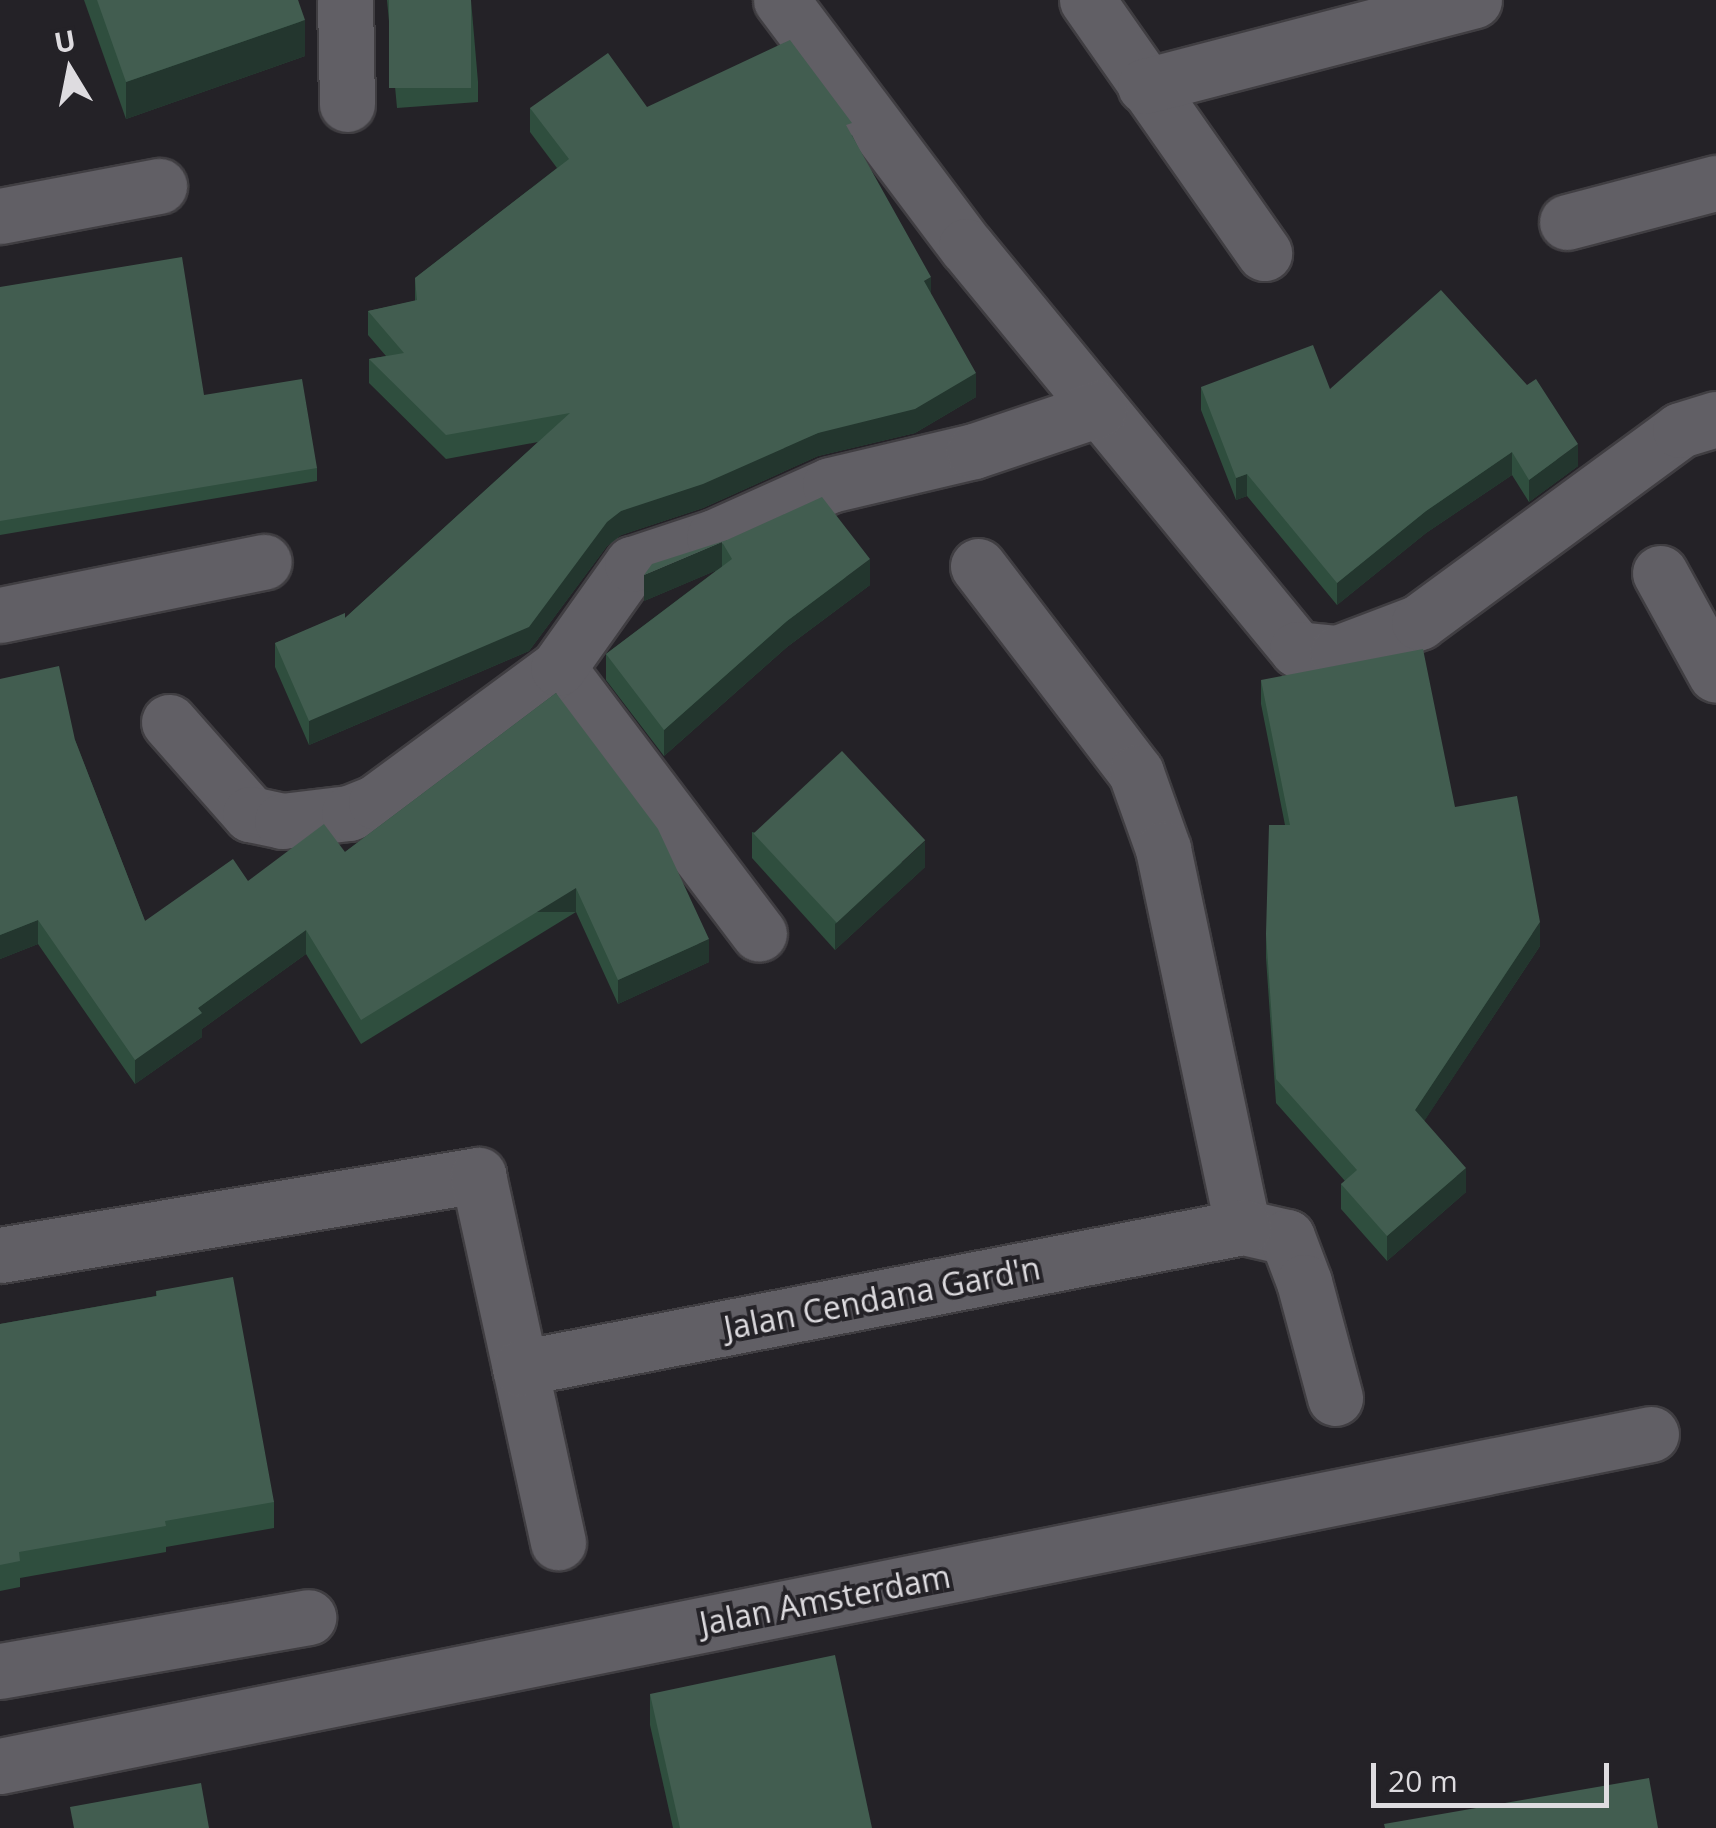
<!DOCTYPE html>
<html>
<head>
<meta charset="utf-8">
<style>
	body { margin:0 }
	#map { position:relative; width:1716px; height:1828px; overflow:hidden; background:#242227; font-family:"Open Sans",sans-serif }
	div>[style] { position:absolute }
	.roads { filter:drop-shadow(2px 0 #403e42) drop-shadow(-2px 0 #403e42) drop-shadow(0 2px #403e42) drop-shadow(0 -2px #403e42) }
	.minor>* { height:55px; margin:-27.5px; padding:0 27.5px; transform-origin:27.5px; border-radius:27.5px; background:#615f65 }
	.wall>* { inset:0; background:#2f4e3e }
	.shaded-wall>* { inset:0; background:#23362e; transform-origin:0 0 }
	.building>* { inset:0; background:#425d50; transform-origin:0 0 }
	span { translate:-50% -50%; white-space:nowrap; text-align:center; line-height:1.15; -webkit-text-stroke:8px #242227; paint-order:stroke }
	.street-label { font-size:32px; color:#dedce0 }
	.north { position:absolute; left:20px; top:20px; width:100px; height:100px; -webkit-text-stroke:8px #242227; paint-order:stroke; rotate:350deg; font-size:28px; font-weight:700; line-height:40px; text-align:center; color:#dedce0 }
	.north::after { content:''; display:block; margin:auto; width:35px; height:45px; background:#dedce0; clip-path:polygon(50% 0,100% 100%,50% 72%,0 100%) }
	.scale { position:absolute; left:1371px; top:1763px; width:238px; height:45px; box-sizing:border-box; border:5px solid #dedce0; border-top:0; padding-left:12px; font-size:30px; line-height:35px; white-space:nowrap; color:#dedce0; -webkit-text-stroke:8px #242227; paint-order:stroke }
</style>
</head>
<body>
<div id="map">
	<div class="roads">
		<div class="minor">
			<i style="left:345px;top:0;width:104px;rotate:88.9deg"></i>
			<i style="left:781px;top:0;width:308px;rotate:53.1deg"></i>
			<i style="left:966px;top:246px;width:522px;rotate:50.6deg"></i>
			<i style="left:1297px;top:649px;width:41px;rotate:5.6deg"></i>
			<i style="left:1338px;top:653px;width:87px;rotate:-20.9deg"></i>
			<i style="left:1419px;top:622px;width:324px;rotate:-36.3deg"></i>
			<i style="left:1680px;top:430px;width:38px;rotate:-17deg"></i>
			<i style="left:1087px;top:0;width:309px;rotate:55deg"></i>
			<i style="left:1145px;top:86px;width:340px;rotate:-14.6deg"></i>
			<i style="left:0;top:216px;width:162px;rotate:-10.7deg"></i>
			<i style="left:1567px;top:222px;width:154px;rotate:-14.7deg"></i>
			<i style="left:978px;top:566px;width:260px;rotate:52.6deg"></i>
			<i style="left:1136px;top:773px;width:81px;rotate:70.4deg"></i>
			<i style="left:1163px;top:849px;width:386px;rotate:78.1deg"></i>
			<i style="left:1243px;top:1227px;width:45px;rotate:12.8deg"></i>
			<i style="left:1287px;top:1237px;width:48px;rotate:69.3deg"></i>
			<i style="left:1304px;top:1282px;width:120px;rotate:75deg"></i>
			<i style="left:1660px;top:573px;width:116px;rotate:61.2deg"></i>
			<i style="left:0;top:615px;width:269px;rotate:-11.4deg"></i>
			<i style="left:558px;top:668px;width:333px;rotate:52.9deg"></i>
			<i style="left:169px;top:722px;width:123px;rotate:48.6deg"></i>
			<i style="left:250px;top:814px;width:33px;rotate:12deg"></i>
			<i style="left:282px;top:821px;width:67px;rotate:-6.8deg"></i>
			<i style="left:349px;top:813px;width:29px;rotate:-22deg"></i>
			<i style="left:376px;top:802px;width:226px;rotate:-36.4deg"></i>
			<i style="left:558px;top:668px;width:128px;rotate:-54.6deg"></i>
			<i style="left:632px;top:564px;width:86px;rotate:-18.2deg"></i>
			<i style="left:714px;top:537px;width:127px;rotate:-24.1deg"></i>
			<i style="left:830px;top:485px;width:148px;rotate:-13.3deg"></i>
			<i style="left:974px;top:451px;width:132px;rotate:-18.6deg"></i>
			<i style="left:0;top:1255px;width:485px;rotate:-9.5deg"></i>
			<i style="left:478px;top:1175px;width:376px;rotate:77.7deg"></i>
			<i style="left:520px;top:1368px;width:737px;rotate:-11.04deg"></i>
			<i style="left:0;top:1671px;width:313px;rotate:-9.9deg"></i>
			<i style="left:0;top:1766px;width:1684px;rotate:-11.37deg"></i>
		</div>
	</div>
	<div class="wall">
		<i style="clip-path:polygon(84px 0,298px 0,305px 56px,126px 119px)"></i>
		<i style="clip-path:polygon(387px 0,471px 0,478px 82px,478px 102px,397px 108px)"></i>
		<i style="clip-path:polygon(647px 107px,852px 135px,931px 295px,976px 397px,915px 433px,818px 456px,703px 508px,621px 535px,607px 546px,529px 651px,309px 745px,275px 667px,275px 643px,345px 618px,538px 442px,446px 459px,369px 383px,369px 359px,386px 356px,368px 335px,368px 311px,415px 301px,415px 278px,557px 168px,530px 132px,530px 108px)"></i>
		<i style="clip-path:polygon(0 287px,204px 395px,317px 468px,317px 481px,0 535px)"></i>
		<i style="clip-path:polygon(1201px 387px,1330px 389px,1578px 466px,1529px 502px,1512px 475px,1426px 533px,1337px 605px,1247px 496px,1236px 500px,1201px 410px)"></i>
		<i style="clip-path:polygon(727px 540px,870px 585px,787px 647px,664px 756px,606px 680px,606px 654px,717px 570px,644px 601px)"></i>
		<i style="clip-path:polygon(0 679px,75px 740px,145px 921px,248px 881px,345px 852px,556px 693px,709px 962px,618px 1004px,576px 912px,361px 1044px,306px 954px,202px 1029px,202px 1037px,135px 1084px,38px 944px,0 959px)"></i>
		<i style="clip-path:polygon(1261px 680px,1455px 807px,1540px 946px,1424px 1121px,1466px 1192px,1387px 1261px,1341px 1209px,1341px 1184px,1345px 1181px,1276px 1103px,1266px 958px,1266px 934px,1285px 825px,1261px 704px)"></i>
		<i style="clip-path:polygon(752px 832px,925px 867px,835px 950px,752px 858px)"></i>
		<i style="clip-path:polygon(156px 1291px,274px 1502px,274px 1528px,166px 1547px,166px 1552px,20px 1578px,20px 1587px,0 1591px,0 1324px,156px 1296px)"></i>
		<i style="clip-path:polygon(650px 1694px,872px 1828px,673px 1828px,650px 1725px)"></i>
	</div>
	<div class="shaded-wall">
		<i style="clip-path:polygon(305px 20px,305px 56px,126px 119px,126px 82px)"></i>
		<i style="clip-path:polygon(931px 277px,931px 301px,924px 281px)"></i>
		<i style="clip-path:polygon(976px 373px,976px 397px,915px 433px,818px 456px,703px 508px,621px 535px,607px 546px,529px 651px,309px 745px,309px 721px,621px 511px,818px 433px)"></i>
		<i style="clip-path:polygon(1578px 444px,1578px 466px,1529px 502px,1529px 480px)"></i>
		<i style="clip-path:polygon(1512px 452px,1512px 475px,1426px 533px,1337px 605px,1337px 583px,1426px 511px)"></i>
		<i style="clip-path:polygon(1247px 474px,1247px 496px,1236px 500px,1236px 478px)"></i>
		<i style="clip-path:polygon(722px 542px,722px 568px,644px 601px,644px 575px)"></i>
		<i style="clip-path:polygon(870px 559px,870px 585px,787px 647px,664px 756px,664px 730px,787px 621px)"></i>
		<i style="clip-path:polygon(925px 841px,925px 867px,835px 950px,835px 924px)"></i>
		<i style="left:576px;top:888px;width:24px;height:252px;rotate:90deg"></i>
		<i style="clip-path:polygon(38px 920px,38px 944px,0 959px,0 935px)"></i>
		<i style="clip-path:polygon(1540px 922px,1540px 946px,1415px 1135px,1415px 1110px)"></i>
		<i style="clip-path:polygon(306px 930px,306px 954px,202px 1029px,202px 1037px,135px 1084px,135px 1060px,198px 1008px)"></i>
		<i style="clip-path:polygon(709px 939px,709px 962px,618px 1004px,618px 980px)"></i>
		<i style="clip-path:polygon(1466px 1168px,1466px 1192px,1387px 1261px,1387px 1236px)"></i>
	</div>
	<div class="building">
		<i style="clip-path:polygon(97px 0,298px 0,305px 20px,126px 82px)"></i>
		<i style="left:389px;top:0;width:82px;height:88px"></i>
		<i style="clip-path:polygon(790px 40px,852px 123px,846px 125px,931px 277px,924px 281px,976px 373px,915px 409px,818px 433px,703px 484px,621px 511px,607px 522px,529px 627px,309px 721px,275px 643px,345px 613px,345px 618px,570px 413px,446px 435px,369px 359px,404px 353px,368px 311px,417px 300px,415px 278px,569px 159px,530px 108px,608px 53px,647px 107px)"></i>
		<i style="clip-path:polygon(182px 257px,204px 395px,302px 379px,317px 468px,0 521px,0 287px)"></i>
		<i style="clip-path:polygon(1441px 290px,1527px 385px,1536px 379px,1578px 444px,1529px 480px,1512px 452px,1426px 511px,1337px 583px,1247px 474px,1236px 478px,1201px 387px,1313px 345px,1330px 389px)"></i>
		<i style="clip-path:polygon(822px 497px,870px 559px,787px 621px,664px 730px,606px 654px,732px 559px,722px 542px,644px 575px,652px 564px,727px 540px)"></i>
		<i style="clip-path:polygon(1423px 649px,1455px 807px,1517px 796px,1540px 922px,1415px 1110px,1466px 1168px,1387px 1236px,1341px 1184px,1357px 1170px,1276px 1079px,1266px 934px,1269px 825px,1290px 825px,1261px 680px)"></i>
		<i style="clip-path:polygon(59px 666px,75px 740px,145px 921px,233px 859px,248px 881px,324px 824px,345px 852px,556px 693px,658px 829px,709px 939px,618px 980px,576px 888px,361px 1020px,306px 930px,198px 1008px,202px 1013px,135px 1060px,38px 920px,0 935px,0 679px)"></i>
		<i style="left:842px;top:751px;width:122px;height:121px;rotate:47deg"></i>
		<i style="clip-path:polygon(233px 1277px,274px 1502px,165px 1521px,166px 1526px,19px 1552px,20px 1561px,0 1565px,0 1324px,157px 1296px,156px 1291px)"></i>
		<i style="clip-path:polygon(835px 1655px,872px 1828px,680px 1828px,650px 1694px)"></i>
		<i style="clip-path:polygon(1649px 1778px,1658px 1828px,1385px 1828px,1384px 1824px)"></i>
		<i style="clip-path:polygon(201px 1783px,209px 1828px,74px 1828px,70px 1807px)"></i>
	</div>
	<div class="street-label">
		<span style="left:882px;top:1298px;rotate:-11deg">Jalan Cendana Gard'n</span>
		<span style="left:825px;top:1600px;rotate:-11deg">Jalan Amsterdam</span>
	</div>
	<div class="north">U</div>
	<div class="scale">20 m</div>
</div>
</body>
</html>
